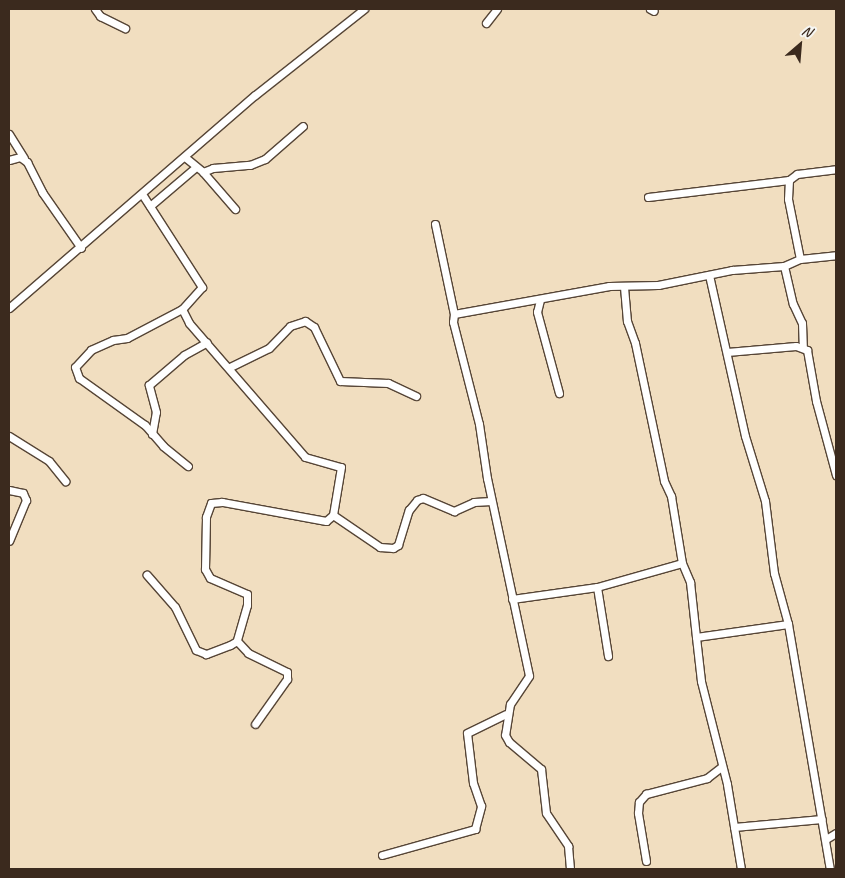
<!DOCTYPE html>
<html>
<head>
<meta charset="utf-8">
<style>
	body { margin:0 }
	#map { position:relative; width:845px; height:878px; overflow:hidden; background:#f1dec0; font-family:Caveat,sans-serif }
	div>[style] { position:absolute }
	.roads { filter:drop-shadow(1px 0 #564536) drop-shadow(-1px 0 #564536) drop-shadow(0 1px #564536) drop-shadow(0 -1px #564536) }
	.minor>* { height:7px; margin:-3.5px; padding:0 3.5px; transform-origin:3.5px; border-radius:3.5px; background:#fff }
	span { translate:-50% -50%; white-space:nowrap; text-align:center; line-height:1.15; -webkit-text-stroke:4px #f6f6f2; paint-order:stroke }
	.frame { position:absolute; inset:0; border:10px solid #3b2a1e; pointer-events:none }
	.north { position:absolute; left:775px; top:20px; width:50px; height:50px; -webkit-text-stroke:4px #f6f6f2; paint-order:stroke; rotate:27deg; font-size:14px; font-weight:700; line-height:20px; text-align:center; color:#3b2a1e }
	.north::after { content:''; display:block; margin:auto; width:18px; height:22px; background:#3b2a1e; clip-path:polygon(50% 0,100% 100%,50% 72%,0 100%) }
</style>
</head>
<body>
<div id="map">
	<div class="roads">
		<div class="minor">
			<i style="left:95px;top:9px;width:9px;rotate:54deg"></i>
			<i style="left:100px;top:16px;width:28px;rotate:26deg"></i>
			<i style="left:650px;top:9px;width:4px;rotate:27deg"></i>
			<i style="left:486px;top:23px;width:18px;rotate:-52deg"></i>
			<i style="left:9px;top:134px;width:28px;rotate:58deg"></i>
			<i style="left:186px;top:158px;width:22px;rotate:39deg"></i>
			<i style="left:203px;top:172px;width:49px;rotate:49.1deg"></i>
			<i style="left:9px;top:160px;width:11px;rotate:-15deg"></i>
			<i style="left:20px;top:157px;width:9px;rotate:36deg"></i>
			<i style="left:27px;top:162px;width:34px;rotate:63deg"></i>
			<i style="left:42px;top:192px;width:68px;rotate:55.1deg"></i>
			<i style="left:203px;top:172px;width:11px;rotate:-22deg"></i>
			<i style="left:213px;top:168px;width:37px;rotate:-5deg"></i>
			<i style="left:250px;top:165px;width:16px;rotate:-22deg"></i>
			<i style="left:265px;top:159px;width:50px;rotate:-41deg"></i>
			<i style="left:142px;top:194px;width:111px;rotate:57.2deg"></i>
			<i style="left:202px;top:287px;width:30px;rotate:132deg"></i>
			<i style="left:182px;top:309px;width:16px;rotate:63deg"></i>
			<i style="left:189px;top:323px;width:177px;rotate:49.1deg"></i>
			<i style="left:305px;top:457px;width:37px;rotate:16deg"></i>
			<i style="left:341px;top:467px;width:49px;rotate:99.5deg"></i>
			<i style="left:333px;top:515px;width:9px;rotate:139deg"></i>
			<i style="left:326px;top:521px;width:106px;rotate:-169.6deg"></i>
			<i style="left:222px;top:502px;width:11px;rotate:175deg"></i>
			<i style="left:211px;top:503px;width:15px;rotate:110deg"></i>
			<i style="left:206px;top:517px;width:52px;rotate:91.1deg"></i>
			<i style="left:205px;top:569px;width:10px;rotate:61deg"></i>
			<i style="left:210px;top:578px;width:40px;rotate:23.4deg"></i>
			<i style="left:247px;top:594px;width:11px;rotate:90deg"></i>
			<i style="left:247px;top:605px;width:37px;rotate:106deg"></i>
			<i style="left:237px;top:641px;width:8px;rotate:150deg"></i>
			<i style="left:230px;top:645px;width:26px;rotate:159deg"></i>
			<i style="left:206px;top:654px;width:11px;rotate:-158deg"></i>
			<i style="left:196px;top:650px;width:48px;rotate:-116deg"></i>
			<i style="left:175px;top:607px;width:43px;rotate:-131.2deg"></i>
			<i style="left:648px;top:197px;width:142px;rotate:-6.9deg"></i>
			<i style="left:150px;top:206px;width:60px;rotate:-40.3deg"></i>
			<i style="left:435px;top:224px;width:92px;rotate:78.1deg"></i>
			<i style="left:454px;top:314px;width:8px;rotate:97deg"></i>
			<i style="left:453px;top:322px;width:105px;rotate:75.7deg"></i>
			<i style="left:479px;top:424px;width:55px;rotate:81.6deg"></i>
			<i style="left:487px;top:478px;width:202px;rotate:78deg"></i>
			<i style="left:529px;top:676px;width:34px;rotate:124deg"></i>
			<i style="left:510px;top:704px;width:31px;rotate:99deg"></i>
			<i style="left:505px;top:735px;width:8px;rotate:60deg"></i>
			<i style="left:509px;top:742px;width:42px;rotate:40.2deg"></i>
			<i style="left:541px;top:769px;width:44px;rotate:83.5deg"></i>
			<i style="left:546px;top:813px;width:40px;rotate:56deg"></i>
			<i style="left:568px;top:846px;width:23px;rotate:85deg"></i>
			<i style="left:800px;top:259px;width:61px;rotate:-101.3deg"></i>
			<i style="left:788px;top:199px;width:19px;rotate:-87deg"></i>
			<i style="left:789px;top:180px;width:10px;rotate:-37deg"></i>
			<i style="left:797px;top:174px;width:39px;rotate:-7deg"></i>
			<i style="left:784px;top:266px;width:39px;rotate:77deg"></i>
			<i style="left:793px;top:304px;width:21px;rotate:65deg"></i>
			<i style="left:802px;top:323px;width:24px;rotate:88deg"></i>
			<i style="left:709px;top:275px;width:165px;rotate:77.4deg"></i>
			<i style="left:745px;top:436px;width:68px;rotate:72.9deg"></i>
			<i style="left:765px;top:501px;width:73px;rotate:82.9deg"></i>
			<i style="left:774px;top:573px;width:53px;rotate:74.6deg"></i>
			<i style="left:788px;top:624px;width:249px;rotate:80.3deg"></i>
			<i style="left:624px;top:287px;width:34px;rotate:85deg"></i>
			<i style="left:627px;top:321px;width:23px;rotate:70deg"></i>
			<i style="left:635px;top:343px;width:141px;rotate:78.1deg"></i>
			<i style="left:664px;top:481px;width:17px;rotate:65deg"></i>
			<i style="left:671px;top:496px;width:68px;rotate:80.7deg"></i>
			<i style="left:682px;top:563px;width:21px;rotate:67deg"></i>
			<i style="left:690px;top:582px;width:55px;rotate:83.8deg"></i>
			<i style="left:540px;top:300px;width:12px;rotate:104deg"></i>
			<i style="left:537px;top:312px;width:84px;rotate:74.8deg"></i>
			<i style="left:9px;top:308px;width:325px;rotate:-40.9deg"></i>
			<i style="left:255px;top:95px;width:139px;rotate:-38.3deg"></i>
			<i style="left:182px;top:309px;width:62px;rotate:152.2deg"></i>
			<i style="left:127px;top:338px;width:14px;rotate:172deg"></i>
			<i style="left:113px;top:340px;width:24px;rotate:156deg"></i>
			<i style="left:91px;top:350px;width:23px;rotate:133deg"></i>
			<i style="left:75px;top:367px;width:12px;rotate:70deg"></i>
			<i style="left:79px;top:378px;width:81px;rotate:35.5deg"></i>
			<i style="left:145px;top:425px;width:28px;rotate:49deg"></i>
			<i style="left:163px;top:446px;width:32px;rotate:39deg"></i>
			<i style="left:454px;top:314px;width:158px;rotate:-10.2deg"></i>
			<i style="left:609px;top:286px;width:49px;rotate:-1.2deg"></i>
			<i style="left:658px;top:285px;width:76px;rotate:-11.5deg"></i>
			<i style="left:732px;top:270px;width:52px;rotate:-4.4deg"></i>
			<i style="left:784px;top:266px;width:17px;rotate:-24deg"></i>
			<i style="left:800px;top:259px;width:36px;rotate:-6deg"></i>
			<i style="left:727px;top:352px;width:69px;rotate:-5deg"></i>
			<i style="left:796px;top:346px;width:12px;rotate:20deg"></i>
			<i style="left:807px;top:350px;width:52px;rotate:80deg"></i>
			<i style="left:816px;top:401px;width:77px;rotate:74.9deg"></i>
			<i style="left:230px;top:367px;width:43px;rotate:-26deg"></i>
			<i style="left:269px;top:348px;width:30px;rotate:-46deg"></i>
			<i style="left:290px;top:326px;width:16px;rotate:-18deg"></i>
			<i style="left:305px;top:321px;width:11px;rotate:34deg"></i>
			<i style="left:314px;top:327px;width:60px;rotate:64.3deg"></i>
			<i style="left:340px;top:381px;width:48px;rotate:2.4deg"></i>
			<i style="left:388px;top:383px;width:31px;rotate:25deg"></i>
			<i style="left:152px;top:434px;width:22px;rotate:-80deg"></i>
			<i style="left:156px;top:412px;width:28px;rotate:-105deg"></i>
			<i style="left:149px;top:385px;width:46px;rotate:-40.6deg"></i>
			<i style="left:184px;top:355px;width:26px;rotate:-29deg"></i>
			<i style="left:9px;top:436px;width:47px;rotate:32deg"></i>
			<i style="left:49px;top:461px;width:26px;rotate:51deg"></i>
			<i style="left:9px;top:490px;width:14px;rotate:12deg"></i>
			<i style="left:23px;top:493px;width:8px;rotate:67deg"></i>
			<i style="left:26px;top:500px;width:44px;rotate:112.5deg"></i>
			<i style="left:333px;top:515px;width:57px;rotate:34.2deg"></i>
			<i style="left:380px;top:547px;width:13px;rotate:4deg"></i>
			<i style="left:393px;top:548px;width:6px;rotate:-31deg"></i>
			<i style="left:398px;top:545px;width:37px;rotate:-73deg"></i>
			<i style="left:409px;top:510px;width:13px;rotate:-51deg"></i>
			<i style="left:417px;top:500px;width:6px;rotate:-18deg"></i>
			<i style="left:423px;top:498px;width:34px;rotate:23deg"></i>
			<i style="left:454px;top:511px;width:22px;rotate:-24deg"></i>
			<i style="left:474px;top:502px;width:17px;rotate:-3deg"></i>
			<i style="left:597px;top:587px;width:70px;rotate:80.9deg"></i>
			<i style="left:512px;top:599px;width:86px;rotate:-8deg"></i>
			<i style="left:597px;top:587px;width:88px;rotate:-15.8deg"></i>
			<i style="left:237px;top:641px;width:16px;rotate:47deg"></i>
			<i style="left:248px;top:653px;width:43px;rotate:26deg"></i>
			<i style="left:287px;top:672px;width:7px;rotate:90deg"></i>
			<i style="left:287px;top:679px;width:55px;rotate:125.4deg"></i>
			<i style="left:734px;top:827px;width:88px;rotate:-5.2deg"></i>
			<i style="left:826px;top:839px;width:12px;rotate:-31deg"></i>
			<i style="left:382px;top:855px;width:97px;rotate:-15.6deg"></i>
			<i style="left:475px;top:829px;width:24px;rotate:-75deg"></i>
			<i style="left:481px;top:806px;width:24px;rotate:-109deg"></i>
			<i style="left:473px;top:783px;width:50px;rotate:-96.8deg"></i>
			<i style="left:467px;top:733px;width:43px;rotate:-26deg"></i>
			<i style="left:646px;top:861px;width:49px;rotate:-99.5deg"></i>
			<i style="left:638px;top:813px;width:11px;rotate:-85deg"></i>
			<i style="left:639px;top:802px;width:11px;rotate:-49deg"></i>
			<i style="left:646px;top:794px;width:63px;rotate:-14.7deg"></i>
			<i style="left:707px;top:778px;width:18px;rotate:-38deg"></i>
			<i style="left:741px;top:869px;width:86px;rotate:-99.4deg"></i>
			<i style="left:727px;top:784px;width:106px;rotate:-104.2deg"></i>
			<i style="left:701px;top:681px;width:44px;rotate:-96.5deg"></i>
			<i style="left:696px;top:637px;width:93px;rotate:-8deg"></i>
		</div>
	</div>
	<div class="frame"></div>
	<div class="north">N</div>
</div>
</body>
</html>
